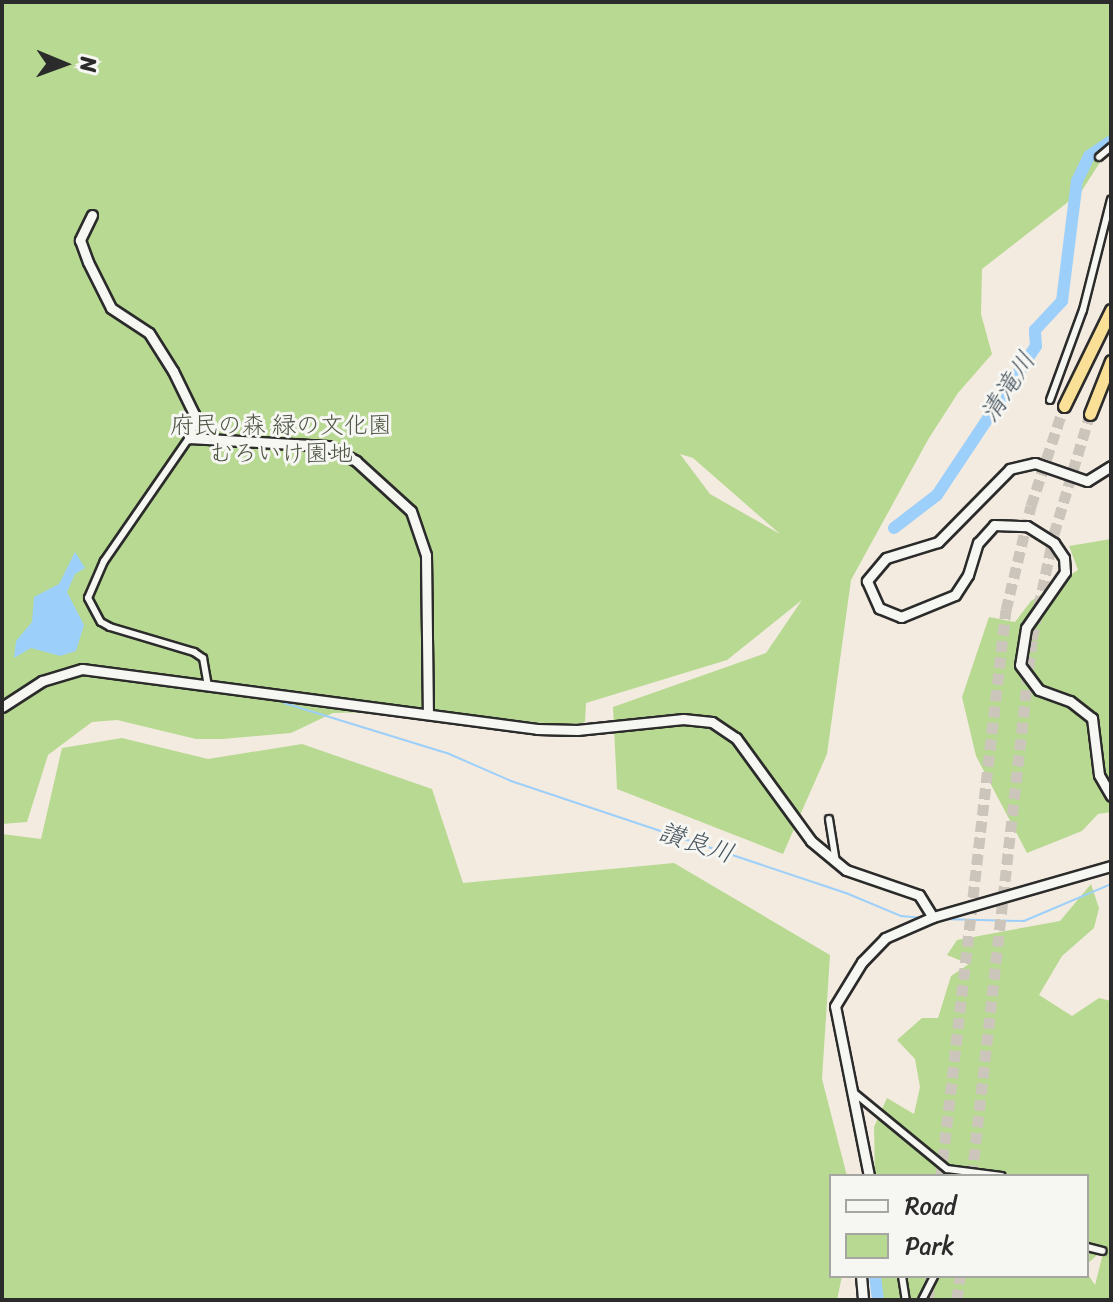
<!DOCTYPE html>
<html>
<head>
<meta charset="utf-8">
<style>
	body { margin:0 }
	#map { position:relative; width:1113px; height:1302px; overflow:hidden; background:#f3ebe0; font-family:Sriracha,"Klee One",sans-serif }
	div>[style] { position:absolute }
	.green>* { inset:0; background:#b8d992 }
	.water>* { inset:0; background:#9ccff9 }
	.stream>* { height:2px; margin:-1px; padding:0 1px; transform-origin:1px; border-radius:1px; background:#9ccff9 }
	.river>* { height:12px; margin:-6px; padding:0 6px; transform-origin:6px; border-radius:6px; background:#9ccff9 }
	.highway-tunnel>* { height:11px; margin-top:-5.5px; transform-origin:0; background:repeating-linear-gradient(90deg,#cbc5bc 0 11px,transparent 0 16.5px) }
	.roads { filter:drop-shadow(2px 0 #2b2b2b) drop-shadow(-2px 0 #2b2b2b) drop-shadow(0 2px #2b2b2b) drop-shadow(0 -2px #2b2b2b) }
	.street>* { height:6px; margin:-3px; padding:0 3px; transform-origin:3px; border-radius:3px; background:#f6f6f2 }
	.secondary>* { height:9px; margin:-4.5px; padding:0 4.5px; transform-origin:4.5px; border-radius:4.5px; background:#f6f6f2 }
	.highway>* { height:11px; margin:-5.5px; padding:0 5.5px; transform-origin:5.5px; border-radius:5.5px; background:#f9e096 }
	span { translate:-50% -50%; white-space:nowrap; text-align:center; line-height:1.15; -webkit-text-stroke:6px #f6f6f2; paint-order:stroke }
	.park-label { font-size:24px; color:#4e5645 }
	.water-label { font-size:26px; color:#47545e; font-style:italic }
	.frame { position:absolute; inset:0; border:4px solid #2b2b2b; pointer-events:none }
	.legend { position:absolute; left:829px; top:1174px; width:260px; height:104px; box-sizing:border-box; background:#f6f6f2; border:2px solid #a5a5a2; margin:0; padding:10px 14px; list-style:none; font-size:24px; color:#2b2b2b }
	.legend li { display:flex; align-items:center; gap:16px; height:40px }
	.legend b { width:40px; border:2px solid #a5a5a2 }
	.north { position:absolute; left:24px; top:24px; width:80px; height:80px; -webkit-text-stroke:6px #f6f6f2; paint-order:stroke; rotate:91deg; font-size:22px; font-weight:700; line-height:32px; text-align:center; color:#2b2b2b }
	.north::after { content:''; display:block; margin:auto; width:28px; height:36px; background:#2b2b2b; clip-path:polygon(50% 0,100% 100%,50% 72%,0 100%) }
</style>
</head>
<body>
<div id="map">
	<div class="green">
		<i style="clip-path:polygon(evenodd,2px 2px,1111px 2px,1111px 145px,1081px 192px,982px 269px,981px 314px,992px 354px,958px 393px,929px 438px,851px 580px,827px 754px,783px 854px,617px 789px,613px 707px,766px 653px,802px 600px,727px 660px,586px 703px,585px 722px,569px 726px,396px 706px,383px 712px,333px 713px,291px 733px,223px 739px,196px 739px,117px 720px,92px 722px,48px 755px,27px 822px,2px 824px,2px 2px,680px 454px,693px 458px,780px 534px,710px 494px,680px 454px)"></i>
		<i style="clip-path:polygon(1111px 539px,1111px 812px,1098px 814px,1082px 831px,1027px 853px,976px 756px,962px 697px,989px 617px,1015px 622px,1031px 601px,1078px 570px,1069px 546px)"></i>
		<i style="clip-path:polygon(122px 738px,208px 759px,302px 744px,432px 789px,463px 883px,674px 863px,830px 955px,822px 1079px,847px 1176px,831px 1176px,831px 1276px,842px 1276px,837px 1300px,2px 1300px,2px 834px,41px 839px,62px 748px)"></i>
		<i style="clip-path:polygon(1091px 884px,1099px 908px,1094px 928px,1062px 956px,1039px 995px,1072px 1016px,1099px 998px,1111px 1001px,1111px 1300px,879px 1300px,878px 1276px,1087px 1273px,1095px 1285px,1104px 1249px,1087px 1264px,1087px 1176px,875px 1176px,874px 1127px,887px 1098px,914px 1114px,920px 1087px,915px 1059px,897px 1040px,922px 1018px,938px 1018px,951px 976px,969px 964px,947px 955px,957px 940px,1060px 921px)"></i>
	</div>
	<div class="water">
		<i style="clip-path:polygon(75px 552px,85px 568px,75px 574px,67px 592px,84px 625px,76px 651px,60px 656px,31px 648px,14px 658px,16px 641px,32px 622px,34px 597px,59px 584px)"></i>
	</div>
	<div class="stream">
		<i style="left:284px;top:703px;width:170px;rotate:17.1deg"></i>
		<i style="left:447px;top:753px;width:70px;rotate:23.6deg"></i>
		<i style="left:511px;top:781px;width:353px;rotate:18.5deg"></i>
		<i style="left:846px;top:893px;width:60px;rotate:22.7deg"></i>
		<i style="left:901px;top:916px;width:22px;rotate:5deg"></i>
		<i style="left:941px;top:919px;width:83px;rotate:1.4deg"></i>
		<i style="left:1024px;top:921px;width:95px;rotate:-23deg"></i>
	</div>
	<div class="river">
		<i style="left:894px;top:528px;width:54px;rotate:-37.5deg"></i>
		<i style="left:937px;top:495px;width:179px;rotate:-56.4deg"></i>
		<i style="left:1036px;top:346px;width:16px;rotate:-94deg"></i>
		<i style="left:1035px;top:330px;width:40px;rotate:-47deg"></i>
		<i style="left:1062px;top:301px;width:121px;rotate:-82.9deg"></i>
		<i style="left:1077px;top:181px;width:28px;rotate:-64deg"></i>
		<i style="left:1089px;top:156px;width:27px;rotate:-34deg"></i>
		<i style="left:875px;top:1276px;width:24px;rotate:83deg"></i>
	</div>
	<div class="highway-tunnel">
		<i style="left:941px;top:1176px;width:570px;rotate:-83.45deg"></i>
		<i style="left:1006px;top:610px;width:107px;rotate:-76.5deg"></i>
		<i style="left:1031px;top:506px;width:105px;rotate:-71.7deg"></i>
		<i style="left:972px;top:1176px;width:540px;rotate:-83.62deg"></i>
		<i style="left:1032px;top:639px;width:107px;rotate:-78.2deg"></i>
		<i style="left:1054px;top:534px;width:125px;rotate:-73.3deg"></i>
		<i style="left:928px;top:1300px;width:24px;rotate:-83deg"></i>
		<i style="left:957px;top:1300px;width:24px;rotate:-83deg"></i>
	</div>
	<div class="roads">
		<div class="street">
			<i style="left:1099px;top:157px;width:16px;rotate:-40deg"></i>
			<i style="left:1050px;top:400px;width:96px;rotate:-69.9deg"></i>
			<i style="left:1083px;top:310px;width:114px;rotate:-75.8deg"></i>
			<i style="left:189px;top:438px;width:150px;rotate:124.6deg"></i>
			<i style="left:104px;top:561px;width:40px;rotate:113.4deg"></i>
			<i style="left:88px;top:598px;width:27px;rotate:62deg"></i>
			<i style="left:101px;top:622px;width:10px;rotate:29deg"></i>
			<i style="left:110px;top:627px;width:88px;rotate:16.6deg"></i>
			<i style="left:194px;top:652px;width:11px;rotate:34deg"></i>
			<i style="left:203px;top:658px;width:27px;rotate:80deg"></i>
			<i style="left:829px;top:819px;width:44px;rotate:80.8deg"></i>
			<i style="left:852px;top:1091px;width:123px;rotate:39.4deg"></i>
			<i style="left:947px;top:1169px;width:55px;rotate:7.3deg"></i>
			<i style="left:1087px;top:1247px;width:16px;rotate:14deg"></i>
			<i style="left:902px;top:1276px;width:24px;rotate:81deg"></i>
			<i style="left:922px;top:1300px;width:27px;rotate:-63deg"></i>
		</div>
		<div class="secondary">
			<i style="left:92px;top:215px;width:28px;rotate:116deg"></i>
			<i style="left:80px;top:240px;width:23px;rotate:70deg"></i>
			<i style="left:88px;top:262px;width:51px;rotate:63.4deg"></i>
			<i style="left:111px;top:308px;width:45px;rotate:33.3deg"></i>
			<i style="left:149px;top:333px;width:45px;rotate:57.7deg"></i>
			<i style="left:173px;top:371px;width:48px;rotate:64deg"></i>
			<i style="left:194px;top:414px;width:25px;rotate:102deg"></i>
			<i style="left:189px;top:438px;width:139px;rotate:3.3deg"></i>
			<i style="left:328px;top:446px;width:32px;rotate:28deg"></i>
			<i style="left:356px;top:461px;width:74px;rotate:42.3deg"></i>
			<i style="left:411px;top:511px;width:46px;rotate:71.2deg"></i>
			<i style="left:426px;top:555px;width:159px;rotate:89.3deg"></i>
			<i style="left:1111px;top:466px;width:28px;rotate:148deg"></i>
			<i style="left:1087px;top:481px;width:55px;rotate:-160.9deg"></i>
			<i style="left:1035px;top:463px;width:26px;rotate:167deg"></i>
			<i style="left:1010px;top:469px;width:103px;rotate:134.6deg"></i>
			<i style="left:938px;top:542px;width:54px;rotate:162.9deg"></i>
			<i style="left:886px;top:558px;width:30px;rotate:130deg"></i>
			<i style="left:867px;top:581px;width:30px;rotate:66deg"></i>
			<i style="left:879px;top:608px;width:24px;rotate:22deg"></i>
			<i style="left:901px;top:617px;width:58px;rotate:-22.2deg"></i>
			<i style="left:955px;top:595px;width:24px;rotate:-57deg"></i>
			<i style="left:968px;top:575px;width:34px;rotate:-73deg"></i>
			<i style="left:978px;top:543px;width:24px;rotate:-48deg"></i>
			<i style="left:994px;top:525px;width:33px;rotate:2deg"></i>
			<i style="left:1027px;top:526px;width:32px;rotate:32deg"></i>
			<i style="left:1054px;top:543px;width:18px;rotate:56deg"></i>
			<i style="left:1064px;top:558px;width:14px;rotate:86deg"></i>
			<i style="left:1065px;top:572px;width:68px;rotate:124.9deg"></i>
			<i style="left:1026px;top:628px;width:37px;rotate:99deg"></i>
			<i style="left:1020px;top:665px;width:31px;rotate:53deg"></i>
			<i style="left:1039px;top:690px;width:33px;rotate:20deg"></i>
			<i style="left:1070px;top:701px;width:28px;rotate:38deg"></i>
			<i style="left:1092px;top:718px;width:57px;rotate:83deg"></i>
			<i style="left:1099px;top:775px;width:24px;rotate:60deg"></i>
			<i style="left:2px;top:707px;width:48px;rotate:-33deg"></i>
			<i style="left:42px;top:681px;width:42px;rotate:-16.7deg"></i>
			<i style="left:82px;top:669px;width:459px;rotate:7.5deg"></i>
			<i style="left:537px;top:729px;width:40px;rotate:1.4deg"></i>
			<i style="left:577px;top:730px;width:107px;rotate:-5.9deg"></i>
			<i style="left:683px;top:719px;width:29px;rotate:6deg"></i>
			<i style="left:712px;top:722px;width:29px;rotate:34deg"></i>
			<i style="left:736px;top:738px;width:127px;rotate:53.9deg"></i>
			<i style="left:811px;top:841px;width:45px;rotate:39.6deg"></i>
			<i style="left:846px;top:870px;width:77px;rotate:18.9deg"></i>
			<i style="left:919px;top:895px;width:26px;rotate:58deg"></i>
			<i style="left:869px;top:1176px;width:173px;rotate:-101.3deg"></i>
			<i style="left:835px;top:1006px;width:52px;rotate:-58.5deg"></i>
			<i style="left:862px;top:962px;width:33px;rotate:-46deg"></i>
			<i style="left:885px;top:938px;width:52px;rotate:-23.6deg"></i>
			<i style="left:933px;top:917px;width:185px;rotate:-16deg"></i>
			<i style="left:861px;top:1276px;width:24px;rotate:85deg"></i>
		</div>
		<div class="highway">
			<i style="left:1064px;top:406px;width:107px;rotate:-63.9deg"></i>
			<i style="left:1090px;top:414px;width:57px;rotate:-68.4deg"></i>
		</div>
	</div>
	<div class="park-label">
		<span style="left:281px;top:440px">府民の森 緑の文化園<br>むろいけ園地</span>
	</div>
	<div class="water-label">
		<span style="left:1008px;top:387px;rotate:-57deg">清滝川</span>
		<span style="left:696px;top:843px;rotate:18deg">讃良川</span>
	</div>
	<div class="frame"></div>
	<ul class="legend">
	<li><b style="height:10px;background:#f6f6f2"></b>Road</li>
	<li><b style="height:22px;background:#b8d992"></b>Park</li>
	</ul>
	<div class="north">N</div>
</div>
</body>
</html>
